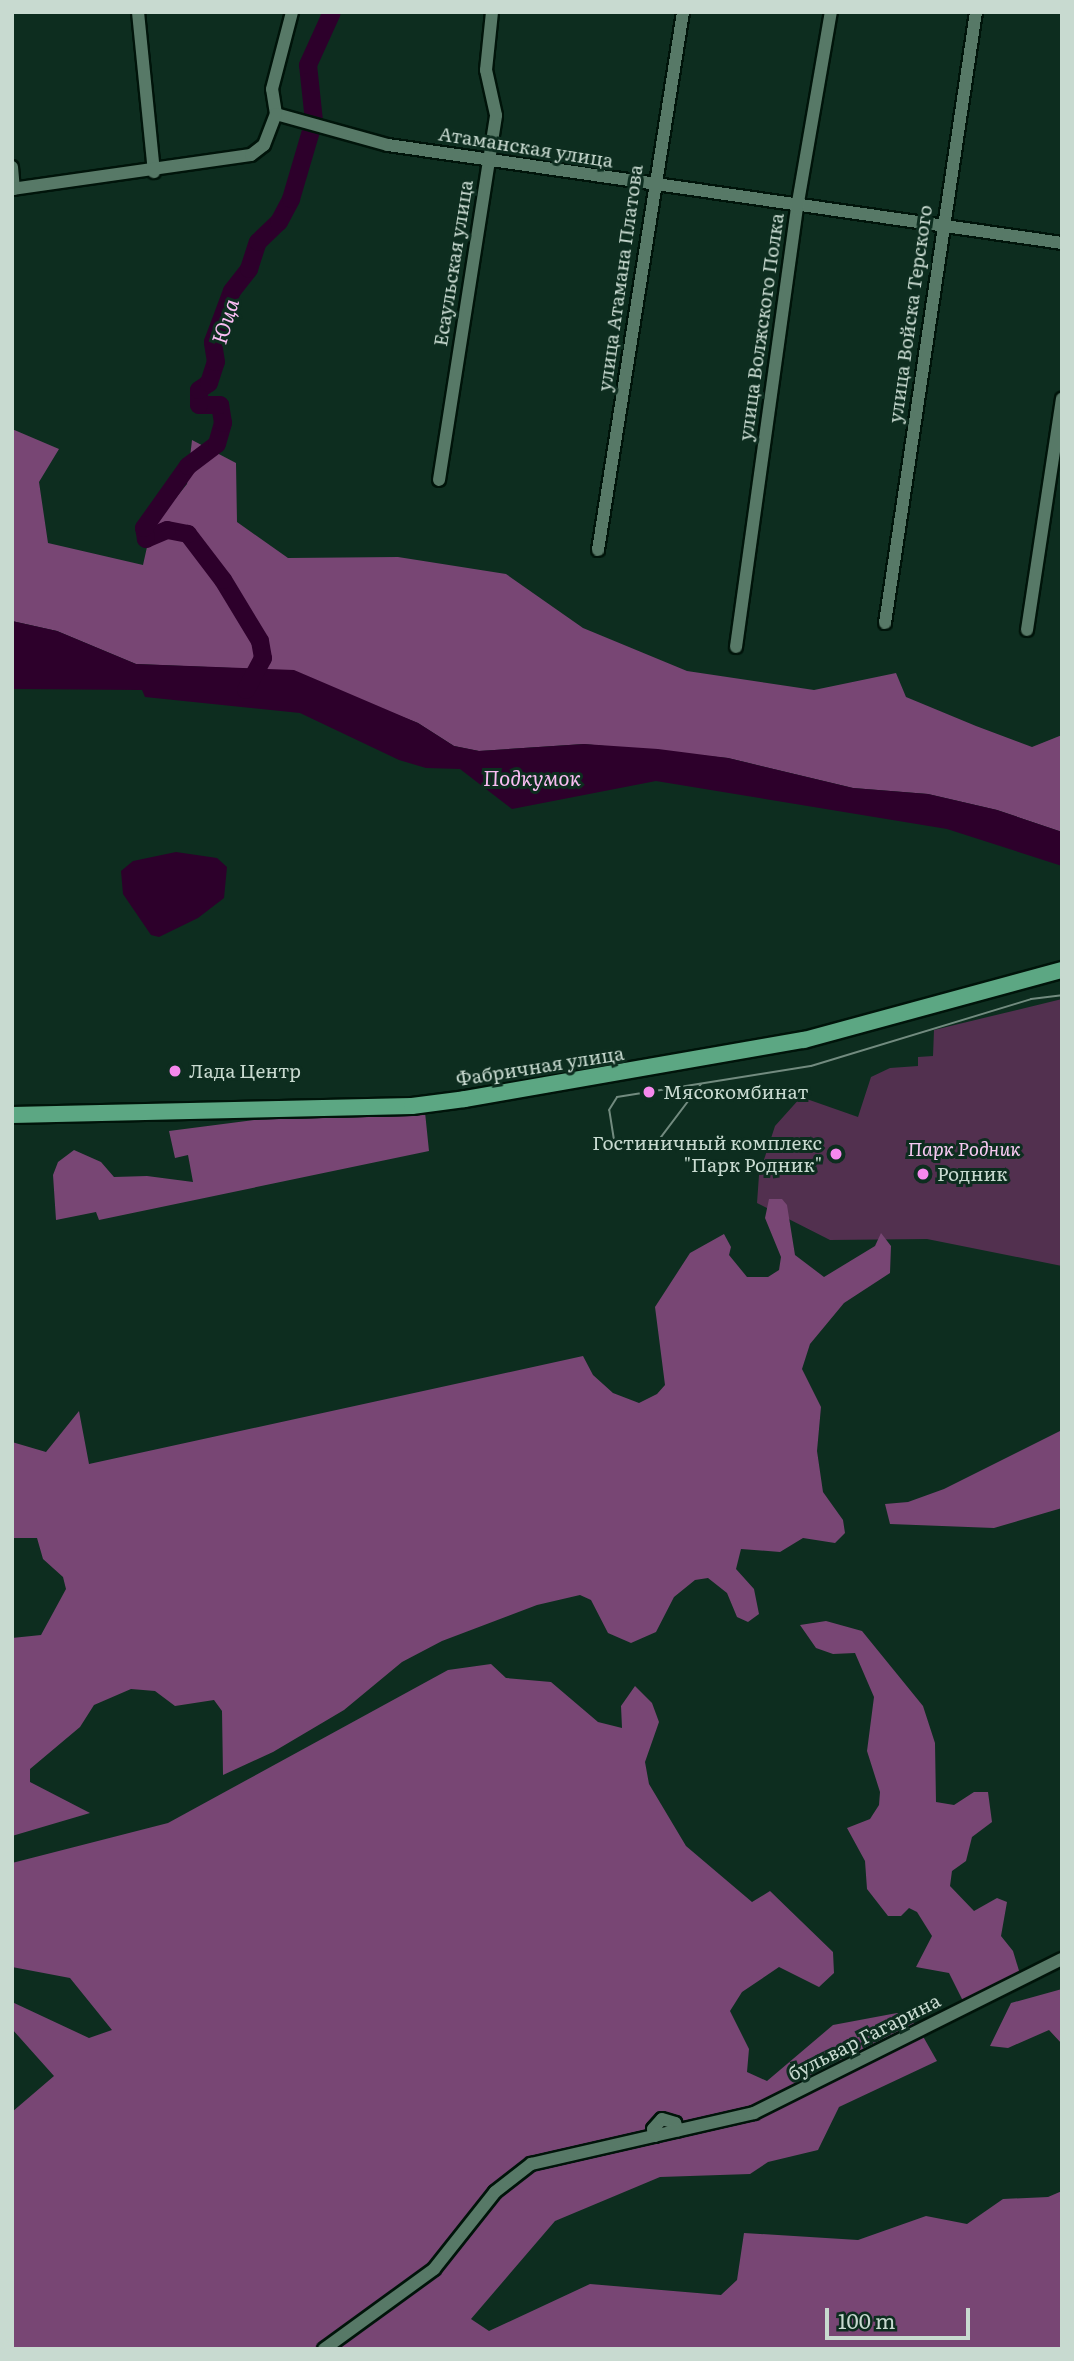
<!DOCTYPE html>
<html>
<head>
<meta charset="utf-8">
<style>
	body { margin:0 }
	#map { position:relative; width:1074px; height:2361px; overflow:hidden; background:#0d2d1f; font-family:Literata,serif }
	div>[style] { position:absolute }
	.green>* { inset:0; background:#52304f }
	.forest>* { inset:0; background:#784674 }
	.water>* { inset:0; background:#2d002b }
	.river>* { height:18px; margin:-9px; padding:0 9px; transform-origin:9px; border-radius:9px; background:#2d002b }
	.roads { filter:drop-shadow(2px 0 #00140a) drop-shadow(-2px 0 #00140a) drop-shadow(0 2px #00140a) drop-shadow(0 -2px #00140a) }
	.minor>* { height:12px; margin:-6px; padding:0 6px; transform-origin:6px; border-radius:6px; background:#577967 }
	.major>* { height:16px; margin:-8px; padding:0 8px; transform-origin:8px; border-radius:8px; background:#5ca783 }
	.tram>* { height:2px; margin:-1px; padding:0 1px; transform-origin:1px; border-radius:1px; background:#728b7f }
	.dots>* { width:19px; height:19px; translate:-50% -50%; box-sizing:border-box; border:4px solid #0d2d1f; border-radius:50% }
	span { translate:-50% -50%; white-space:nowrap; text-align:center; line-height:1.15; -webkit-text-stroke:6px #0d2d1f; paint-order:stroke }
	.street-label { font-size:19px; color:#c8dad0 }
	.poi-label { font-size:19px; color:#c8dad0 }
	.left { translate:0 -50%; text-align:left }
	.right { translate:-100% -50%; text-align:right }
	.park-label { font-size:19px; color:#f7c9f2; font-style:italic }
	.water-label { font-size:21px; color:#f9bcf2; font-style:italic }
	.frame { position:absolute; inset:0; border:14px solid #c8dad0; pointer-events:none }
	.scale { position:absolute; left:825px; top:2308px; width:145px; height:32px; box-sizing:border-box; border:4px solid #c8dad0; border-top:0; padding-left:9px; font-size:21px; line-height:24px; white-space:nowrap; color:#c8dad0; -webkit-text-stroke:5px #0d2d1f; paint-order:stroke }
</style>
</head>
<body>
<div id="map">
	<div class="green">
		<i style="clip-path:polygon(1062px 999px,1062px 1266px,927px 1239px,830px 1240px,757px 1203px,759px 1175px,775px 1126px,801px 1097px,858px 1117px,871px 1077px,890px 1068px,918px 1066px,918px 1057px,933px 1056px,934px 1030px)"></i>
	</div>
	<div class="forest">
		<i style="clip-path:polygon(12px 429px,59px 449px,39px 482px,48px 543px,143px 565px,151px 529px,187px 484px,192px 440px,236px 463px,237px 522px,288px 558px,398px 557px,506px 574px,583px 628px,687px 671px,814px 690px,896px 673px,906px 697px,976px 726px,1032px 747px,1062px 735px,1062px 832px,997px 810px,928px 794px,853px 788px,728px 758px,584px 744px,479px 751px,454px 746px,418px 723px,339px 692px,258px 669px,136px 664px,57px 631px,12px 621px)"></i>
		<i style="clip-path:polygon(425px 1112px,429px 1151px,99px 1220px,96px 1212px,56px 1220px,53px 1175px,58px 1162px,74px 1150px,101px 1162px,114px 1177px,147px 1176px,193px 1182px,188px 1155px,175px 1158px,169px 1131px,269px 1118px)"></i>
		<i style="clip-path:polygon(769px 1199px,782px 1199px,787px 1205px,795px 1255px,824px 1277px,875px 1246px,881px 1233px,891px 1246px,890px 1273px,844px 1303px,810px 1344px,802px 1369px,821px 1407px,817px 1451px,823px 1492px,843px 1520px,845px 1533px,835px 1543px,803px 1538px,780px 1552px,741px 1549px,736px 1569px,754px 1589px,759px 1614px,748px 1622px,737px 1617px,727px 1593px,708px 1578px,695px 1580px,674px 1597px,656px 1632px,631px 1643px,608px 1633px,591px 1600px,580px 1595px,537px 1605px,442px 1641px,402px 1662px,344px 1710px,273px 1752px,223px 1775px,222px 1711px,214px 1700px,175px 1706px,155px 1691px,131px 1689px,94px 1705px,80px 1727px,30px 1769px,30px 1782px,90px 1813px,12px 1836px,12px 1638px,41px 1635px,66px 1589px,63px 1577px,43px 1559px,37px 1538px,12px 1538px,12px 1442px,46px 1452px,79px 1411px,89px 1464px,583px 1356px,593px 1375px,613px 1393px,639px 1403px,657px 1394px,665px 1385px,655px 1307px,690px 1253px,724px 1234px,731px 1247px,729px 1255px,747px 1277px,768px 1277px,779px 1270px,781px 1257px,765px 1218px)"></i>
		<i style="clip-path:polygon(1062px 1430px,1062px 1508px,994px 1528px,890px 1524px,885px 1504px,908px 1502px,944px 1489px)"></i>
		<i style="clip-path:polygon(826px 1621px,862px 1631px,923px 1706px,935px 1743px,936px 1802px,954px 1805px,974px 1792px,988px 1792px,992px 1822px,972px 1837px,966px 1861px,952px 1871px,950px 1886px,974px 1911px,997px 1898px,1007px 1902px,1001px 1936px,1013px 1951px,1020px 1974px,963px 2001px,949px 1973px,916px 1967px,932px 1936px,917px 1912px,909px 1908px,901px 1916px,888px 1916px,867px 1889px,865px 1861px,847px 1828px,870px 1819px,879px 1805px,880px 1792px,867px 1751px,874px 1697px,855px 1653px,833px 1654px,816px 1648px,800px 1625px)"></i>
		<i style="clip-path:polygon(491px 1664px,506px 1678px,551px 1682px,598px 1722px,622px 1728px,621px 1706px,635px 1686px,652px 1703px,659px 1722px,645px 1762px,649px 1784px,686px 1846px,752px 1902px,770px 1891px,833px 1952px,834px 1973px,819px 1987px,779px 1967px,742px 1992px,730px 2011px,749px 2049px,747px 2072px,767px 2081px,833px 2025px,897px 2013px,916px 2024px,937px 2061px,839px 2107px,818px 2150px,768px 2162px,750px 2174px,660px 2177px,555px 2221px,471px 2319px,489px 2331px,590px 2284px,721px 2295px,737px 2280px,744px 2233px,858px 2240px,926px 2216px,967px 2224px,1003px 2199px,1048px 2197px,1062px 2191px,1062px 2349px,12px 2349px,12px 2112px,54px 2076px,12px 2029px,12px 2002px,89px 2038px,112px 2030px,70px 1978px,12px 1967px,12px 1863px,168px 1823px,448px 1670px)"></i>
		<i style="clip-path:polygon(1062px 1989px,1062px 2044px,1049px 2030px,1008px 2048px,990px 2046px,1011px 2003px)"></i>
	</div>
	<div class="water">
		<i style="clip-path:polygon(12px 621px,57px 631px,136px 664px,294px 670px,418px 723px,454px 746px,479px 751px,584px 744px,658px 749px,728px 758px,853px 788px,928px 794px,997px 810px,1062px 832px,1062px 866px,947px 829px,656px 781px,512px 809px,460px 769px,426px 768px,399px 760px,300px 713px,145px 697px,142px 690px,12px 689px)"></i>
		<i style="clip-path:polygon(176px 852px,217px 858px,227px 867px,224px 898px,198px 918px,159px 937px,151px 935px,123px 894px,121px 871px,133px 861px)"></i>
	</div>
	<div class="river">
		<i style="left:246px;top:690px;width:36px;rotate:-62deg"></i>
		<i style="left:263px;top:658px;width:17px;rotate:-100deg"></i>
		<i style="left:260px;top:641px;width:71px;rotate:-121.2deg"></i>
		<i style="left:223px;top:580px;width:58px;rotate:-127.3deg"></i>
		<i style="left:188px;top:534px;width:21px;rotate:-169deg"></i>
		<i style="left:167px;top:530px;width:23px;rotate:157deg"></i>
		<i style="left:146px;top:539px;width:11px;rotate:-100deg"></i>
		<i style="left:144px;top:528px;width:76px;rotate:-54.6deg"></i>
		<i style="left:188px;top:466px;width:36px;rotate:-37deg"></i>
		<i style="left:217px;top:444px;width:22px;rotate:-74deg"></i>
		<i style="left:223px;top:423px;width:18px;rotate:-99deg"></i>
		<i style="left:220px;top:405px;width:21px;rotate:180deg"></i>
		<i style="left:199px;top:405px;width:15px;rotate:-90deg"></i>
		<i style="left:199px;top:390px;width:12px;rotate:-35deg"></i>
		<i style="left:209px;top:383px;width:22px;rotate:-72deg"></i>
		<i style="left:216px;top:362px;width:20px;rotate:-99deg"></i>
		<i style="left:213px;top:342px;width:54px;rotate:-69.6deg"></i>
		<i style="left:232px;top:291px;width:28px;rotate:-52deg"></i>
		<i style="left:249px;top:269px;width:28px;rotate:-72deg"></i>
		<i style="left:258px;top:242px;width:29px;rotate:-44deg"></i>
		<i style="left:279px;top:222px;width:26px;rotate:-62deg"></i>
		<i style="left:291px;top:199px;width:81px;rotate:-73.6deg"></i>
		<i style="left:314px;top:121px;width:56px;rotate:-96.1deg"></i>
		<i style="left:308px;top:65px;width:58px;rotate:-65.6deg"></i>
	</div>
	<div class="roads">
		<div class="minor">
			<i style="left:138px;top:12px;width:161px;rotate:84.3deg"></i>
			<i style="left:276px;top:114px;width:116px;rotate:15.5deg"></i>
			<i style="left:388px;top:145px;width:681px;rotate:8.27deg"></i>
			<i style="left:276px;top:114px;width:25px;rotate:-99deg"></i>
			<i style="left:272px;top:89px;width:80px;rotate:-75.4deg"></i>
			<i style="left:12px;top:167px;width:22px;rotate:85deg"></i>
			<i style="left:12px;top:189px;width:241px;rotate:-8.1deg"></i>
			<i style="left:251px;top:155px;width:16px;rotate:-38deg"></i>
			<i style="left:264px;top:145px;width:33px;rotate:-69deg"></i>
			<i style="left:439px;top:480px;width:369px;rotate:-81.1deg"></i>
			<i style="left:496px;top:115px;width:46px;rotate:-102.5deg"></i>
			<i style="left:486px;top:70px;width:58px;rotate:-84.1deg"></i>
			<i style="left:598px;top:550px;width:545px;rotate:-81.02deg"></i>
			<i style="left:885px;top:623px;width:618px;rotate:-81.53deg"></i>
			<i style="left:1027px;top:630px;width:234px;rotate:-81.4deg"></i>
			<i style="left:736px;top:647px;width:443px;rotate:-82.1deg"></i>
			<i style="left:797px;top:208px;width:199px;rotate:-80.2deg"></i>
			<i style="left:655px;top:2136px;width:7px;rotate:-106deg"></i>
			<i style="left:653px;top:2129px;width:13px;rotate:-48deg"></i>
			<i style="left:662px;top:2119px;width:14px;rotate:17deg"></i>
			<i style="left:675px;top:2123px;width:8px;rotate:67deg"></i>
			<i style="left:324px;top:2349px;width:136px;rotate:-36deg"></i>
			<i style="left:434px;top:2269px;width:98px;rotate:-51.6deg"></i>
			<i style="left:495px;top:2192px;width:46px;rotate:-37.9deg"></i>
			<i style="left:531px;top:2164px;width:229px;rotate:-12.9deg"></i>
			<i style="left:754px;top:2113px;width:344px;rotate:-26.6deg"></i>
		</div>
		<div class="major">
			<i style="left:12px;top:1115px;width:400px;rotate:-1.3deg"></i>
			<i style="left:412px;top:1106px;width:53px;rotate:-7.5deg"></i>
			<i style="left:465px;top:1099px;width:344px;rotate:-9.9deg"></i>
			<i style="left:804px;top:1040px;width:267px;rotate:-15.2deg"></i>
		</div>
	</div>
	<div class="tram">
		<i style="left:701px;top:1084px;width:76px;rotate:127deg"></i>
		<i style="left:655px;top:1145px;width:25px;rotate:171deg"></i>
		<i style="left:630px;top:1149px;width:18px;rotate:-151deg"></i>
		<i style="left:614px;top:1140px;width:30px;rotate:-99deg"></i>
		<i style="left:609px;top:1110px;width:15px;rotate:-58deg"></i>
		<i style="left:617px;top:1097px;width:196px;rotate:-9.1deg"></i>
		<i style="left:811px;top:1066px;width:230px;rotate:-16.9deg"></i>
		<i style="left:1031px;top:999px;width:31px;rotate:-7deg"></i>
	</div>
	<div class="dots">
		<i style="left:175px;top:1071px;background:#f688ed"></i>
		<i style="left:649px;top:1092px;background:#f688ed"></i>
		<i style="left:836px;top:1154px;background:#f688ed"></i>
		<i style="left:923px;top:1174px;background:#f688ed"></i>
	</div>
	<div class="street-label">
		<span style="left:526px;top:147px;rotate:9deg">Атаманская улица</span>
		<span style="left:453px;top:263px;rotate:-81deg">Есаульская улица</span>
		<span style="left:620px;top:278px;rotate:-82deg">улица Атамана Платова</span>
		<span style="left:910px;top:314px;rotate:-82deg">улица Войска Терского</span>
		<span style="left:761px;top:327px;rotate:-82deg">улица Волжского Полка</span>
		<span style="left:540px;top:1066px;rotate:-9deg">Фабричная улица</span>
		<span style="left:864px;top:2037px;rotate:-27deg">бульвар Гагарина</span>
	</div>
	<div class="poi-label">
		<span class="left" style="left:189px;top:1071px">Лада Центр</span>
		<span class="left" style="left:663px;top:1092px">Мясокомбинат</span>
		<span class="right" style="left:822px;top:1154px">Гостиничный комплекс<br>"Парк Родник"</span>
		<span class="left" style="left:937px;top:1174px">Родник</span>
	</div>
	<div class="park-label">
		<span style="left:964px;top:1149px">Парк Родник</span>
	</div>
	<div class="water-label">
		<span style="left:224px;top:321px;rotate:-73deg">Юца</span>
		<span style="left:532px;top:777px">Подкумок</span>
	</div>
	<div class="frame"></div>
	<div class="scale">100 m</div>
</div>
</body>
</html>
